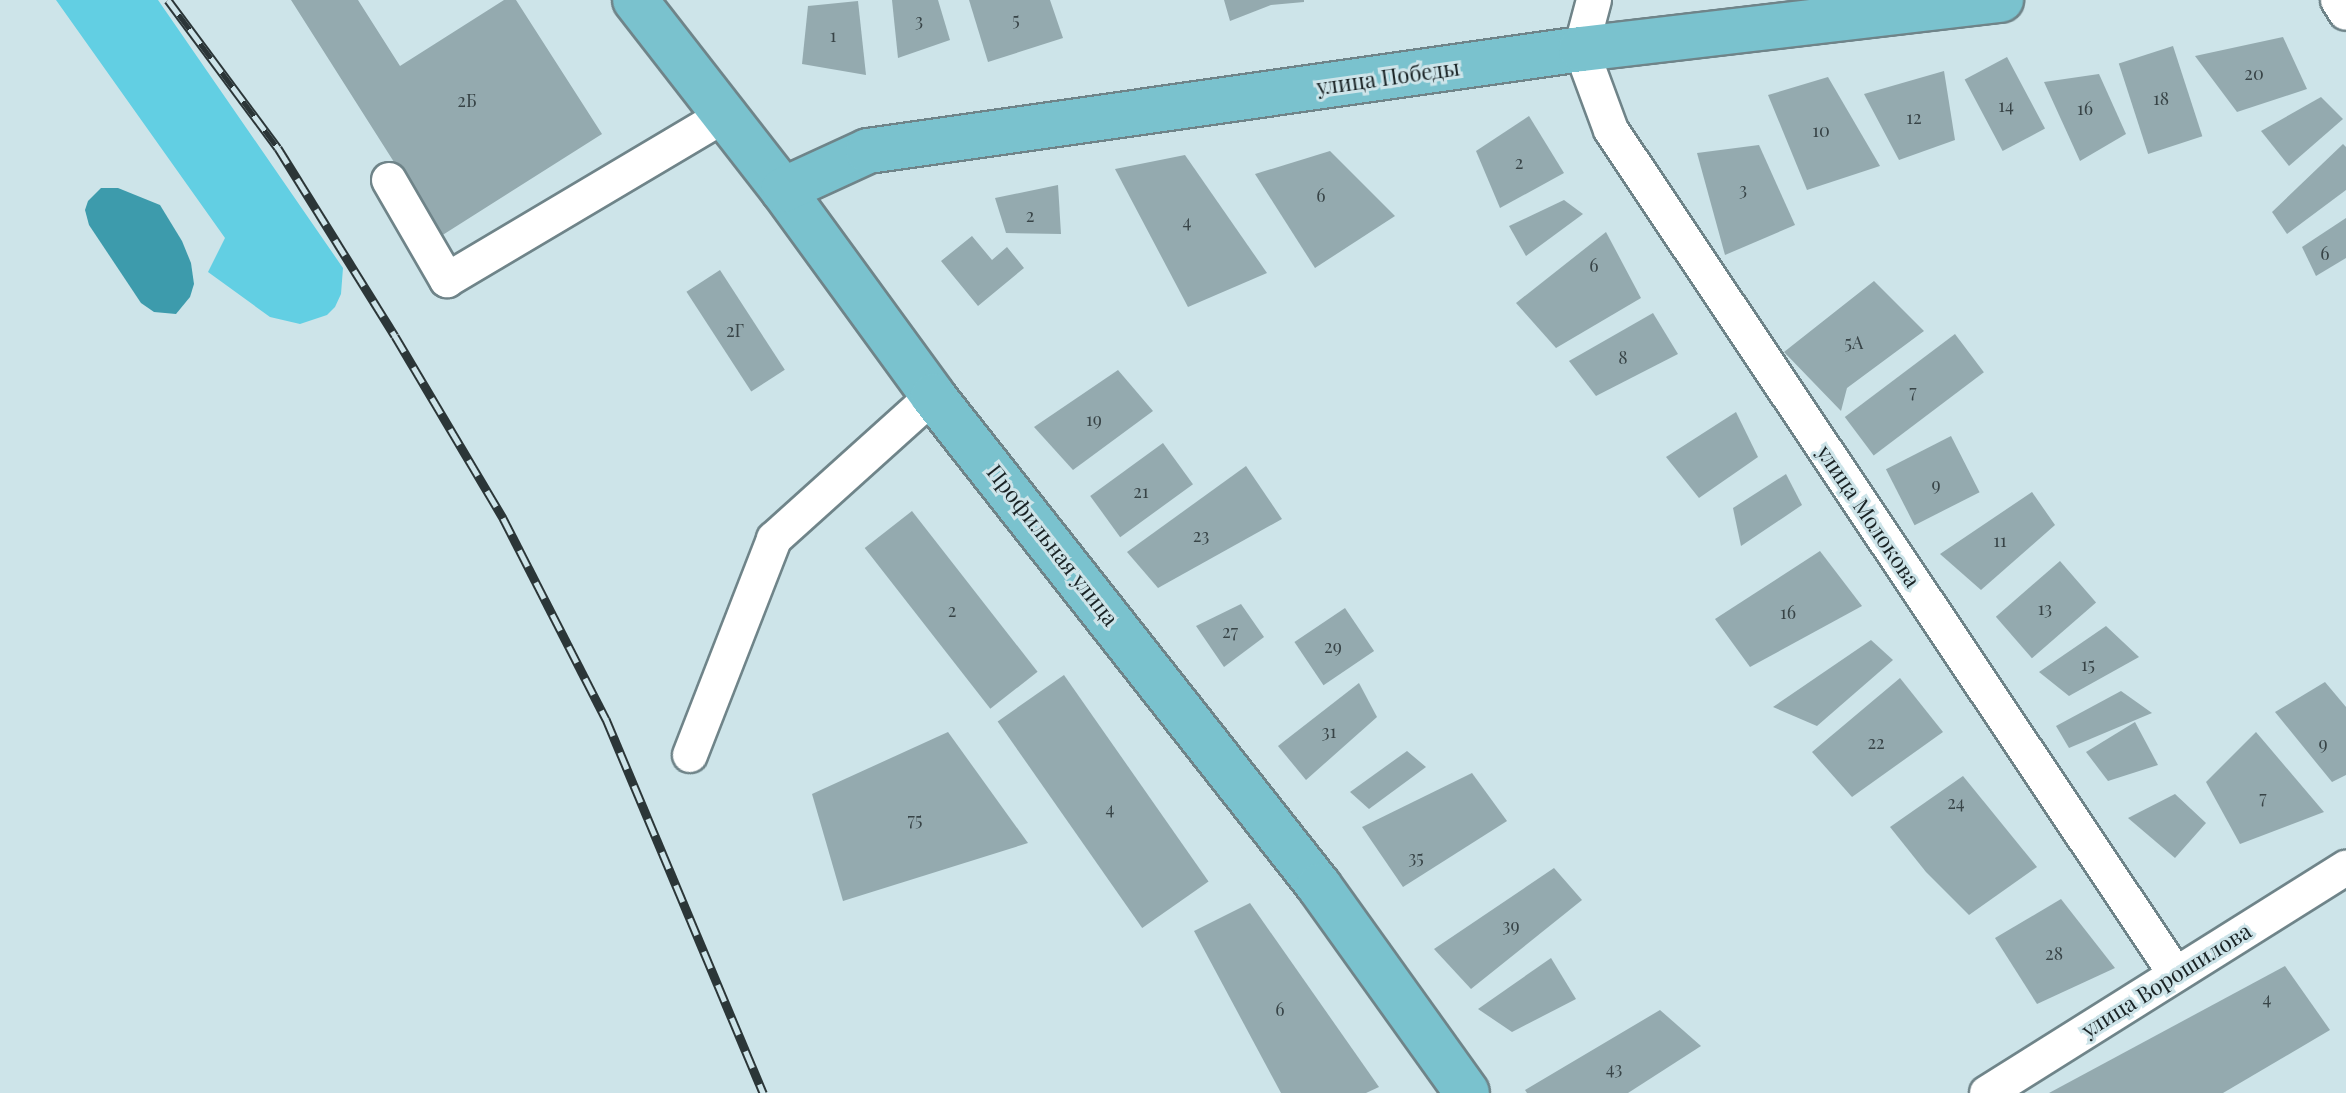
<!DOCTYPE html>
<html>
<head>
<meta charset="utf-8">
<style>
	body { margin:0 }
	#map { position:relative; width:2346px; height:1093px; overflow:hidden; background:#cde4e9; font-family:"Playfair Display",serif }
	div>[style] { position:absolute }
	.green>* { inset:0; background:#62cfe3 }
	.water>* { inset:0; background:#3d9bac }
	.building>* { inset:0; background:#94aaaf; transform-origin:0 0 }
	.roads { filter:drop-shadow(2px 0 #6f8489) drop-shadow(-2px 0 #6f8489) drop-shadow(0 2px #6f8489) drop-shadow(0 -2px #6f8489) }
	.minor>* { height:34px; margin:-17px; padding:0 17px; transform-origin:17px; border-radius:17px; background:#fff }
	.major>* { height:44px; margin:-22px; padding:0 22px; transform-origin:22px; border-radius:22px; background:#7ac2ce }
	.rail>* { height:9px; margin-top:-4.5px; transform-origin:0; background:repeating-linear-gradient(90deg,#cde4e9 0 18px,#2b3638 0 36px); box-sizing:border-box; border-block:2px solid #2b3638 }
	span { translate:-50% -50%; white-space:nowrap; text-align:center; line-height:1.15; -webkit-text-stroke:6px #cde4e9; paint-order:stroke }
	.number-label { font-size:18px; color:#384447 }
	.number-label span { -webkit-text-stroke-width:0 }
	.street-label { font-size:22px; color:#192224 }
</style>
</head>
<body>
<div id="map">
	<div class="green">
		<i style="clip-path:polygon(56px 0,158px 0,343px 268px,341px 294px,335px 307px,327px 315px,300px 324px,270px 317px,208px 272px,225px 238px)"></i>
	</div>
	<div class="water">
		<i style="clip-path:polygon(101px 188px,118px 188px,160px 205px,182px 241px,191px 263px,194px 284px,190px 297px,176px 314px,154px 312px,141px 303px,89px 225px,85px 210px,88px 201px)"></i>
	</div>
	<div class="building">
		<i style="clip-path:polygon(291px 0,358px 0,400px 66px,504px 0,516px 0,602px 134px,441px 236px)"></i>
		<i style="clip-path:polygon(892px 0,938px 0,950px 40px,898px 58px)"></i>
		<i style="clip-path:polygon(969px 0,1050px 0,1063px 38px,988px 62px)"></i>
		<i style="clip-path:polygon(1224px 0,1304px 0,1304px 2px,1271px 5px,1230px 21px)"></i>
		<i style="clip-path:polygon(858px 1px,866px 75px,802px 64px,808px 6px)"></i>
		<i style="clip-path:polygon(2283px 37px,2307px 89px,2237px 112px,2195px 56px)"></i>
		<i style="left:2173px;top:46px;width:95px;height:57px;rotate:72deg"></i>
		<i style="left:2007px;top:57px;width:81px;height:48px;rotate:62deg"></i>
		<i style="clip-path:polygon(1944px 71px,1955px 140px,1899px 160px,1864px 94px)"></i>
		<i style="clip-path:polygon(2099px 74px,2126px 134px,2080px 161px,2044px 82px)"></i>
		<i style="clip-path:polygon(1828px 77px,1880px 166px,1807px 190px,1768px 95px)"></i>
		<i style="clip-path:polygon(2321px 97px,2343px 119px,2289px 166px,2261px 131px)"></i>
		<i style="clip-path:polygon(1529px 116px,1564px 173px,1500px 208px,1476px 151px)"></i>
		<i style="clip-path:polygon(2343px 144px,2346px 147px,2346px 190px,2287px 234px,2272px 212px)"></i>
		<i style="clip-path:polygon(1759px 145px,1795px 225px,1725px 255px,1697px 153px)"></i>
		<i style="clip-path:polygon(1330px 151px,1395px 216px,1315px 268px,1255px 174px)"></i>
		<i style="clip-path:polygon(1185px 155px,1267px 273px,1188px 307px,1115px 169px)"></i>
		<i style="clip-path:polygon(1058px 185px,1061px 234px,1006px 233px,995px 198px)"></i>
		<i style="clip-path:polygon(1564px 200px,1583px 214px,1526px 256px,1509px 226px)"></i>
		<i style="clip-path:polygon(2346px 218px,2346px 258px,2316px 276px,2302px 247px)"></i>
		<i style="clip-path:polygon(1606px 232px,1641px 298px,1556px 348px,1516px 303px)"></i>
		<i style="clip-path:polygon(972px 236px,992px 260px,1007px 247px,1024px 268px,978px 306px,941px 261px)"></i>
		<i style="left:720px;top:270px;width:119px;height:40px;rotate:57deg"></i>
		<i style="clip-path:polygon(1874px 281px,1924px 331px,1847px 388px,1841px 411px,1784px 352px)"></i>
		<i style="clip-path:polygon(1653px 313px,1678px 354px,1596px 396px,1569px 361px)"></i>
		<i style="left:1955px;top:334px;width:48px;height:138px;rotate:53deg"></i>
		<i style="clip-path:polygon(1118px 370px,1153px 411px,1073px 470px,1034px 427px)"></i>
		<i style="clip-path:polygon(1736px 412px,1758px 457px,1699px 498px,1666px 457px)"></i>
		<i style="left:1951px;top:436px;width:63px;height:73px;rotate:63deg"></i>
		<i style="left:1163px;top:443px;width:51px;height:90px;rotate:54deg"></i>
		<i style="clip-path:polygon(1246px 466px,1282px 519px,1158px 588px,1127px 552px)"></i>
		<i style="clip-path:polygon(1786px 474px,1802px 505px,1741px 546px,1733px 508px)"></i>
		<i style="clip-path:polygon(2032px 492px,2055px 525px,1981px 590px,1940px 554px)"></i>
		<i style="left:912px;top:511px;width:204px;height:60px;rotate:52deg"></i>
		<i style="clip-path:polygon(1820px 551px,1862px 606px,1750px 667px,1715px 619px)"></i>
		<i style="left:2060px;top:561px;width:55px;height:85px;rotate:49deg"></i>
		<i style="clip-path:polygon(1241px 604px,1264px 637px,1224px 667px,1196px 626px)"></i>
		<i style="left:1345px;top:608px;width:52px;height:61px;rotate:56deg"></i>
		<i style="clip-path:polygon(2106px 626px,2139px 657px,2069px 696px,2039px 672px)"></i>
		<i style="clip-path:polygon(1871px 640px,1893px 660px,1817px 726px,1773px 707px)"></i>
		<i style="left:1064px;top:675px;width:252px;height:81px;rotate:55deg"></i>
		<i style="clip-path:polygon(1900px 678px,1943px 732px,1852px 797px,1812px 752px)"></i>
		<i style="clip-path:polygon(2325px 682px,2346px 707px,2346px 775px,2332px 782px,2275px 712px)"></i>
		<i style="clip-path:polygon(1359px 683px,1377px 717px,1306px 780px,1278px 746px)"></i>
		<i style="clip-path:polygon(2121px 691px,2152px 713px,2069px 748px,2056px 726px)"></i>
		<i style="clip-path:polygon(2135px 722px,2158px 765px,2108px 781px,2086px 752px)"></i>
		<i style="clip-path:polygon(948px 732px,1028px 843px,843px 901px,812px 794px)"></i>
		<i style="clip-path:polygon(2256px 732px,2324px 812px,2240px 844px,2206px 782px)"></i>
		<i style="clip-path:polygon(1407px 751px,1426px 767px,1369px 809px,1350px 792px)"></i>
		<i style="clip-path:polygon(1472px 773px,1507px 821px,1403px 887px,1362px 827px)"></i>
		<i style="clip-path:polygon(1963px 776px,2037px 867px,1969px 915px,1926px 872px,1890px 827px)"></i>
		<i style="clip-path:polygon(2175px 794px,2206px 823px,2175px 858px,2128px 818px)"></i>
		<i style="clip-path:polygon(1554px 868px,1582px 900px,1471px 989px,1434px 949px)"></i>
		<i style="clip-path:polygon(2061px 899px,2115px 968px,2037px 1004px,1995px 938px)"></i>
		<i style="clip-path:polygon(1250px 903px,1379px 1087px,1366px 1093px,1281px 1093px,1194px 931px)"></i>
		<i style="clip-path:polygon(1551px 958px,1576px 999px,1512px 1032px,1478px 1009px)"></i>
		<i style="clip-path:polygon(2285px 966px,2330px 1030px,2223px 1093px,2049px 1093px)"></i>
		<i style="clip-path:polygon(1660px 1010px,1701px 1046px,1628px 1093px,1527px 1093px,1525px 1090px)"></i>
	</div>
	<div class="roads">
		<div class="minor">
			<i style="left:1594px;top:0;width:51px;rotate:104.9deg"></i>
			<i style="left:1581px;top:49px;width:86px;rotate:69.7deg"></i>
			<i style="left:1611px;top:130px;width:1014px;rotate:56.22deg"></i>
			<i style="left:2338px;top:0;width:15px;rotate:58deg"></i>
			<i style="left:389px;top:180px;width:116px;rotate:59.9deg"></i>
			<i style="left:447px;top:280px;width:321px;rotate:-30.7deg"></i>
			<i style="left:690px;top:755px;width:232px;rotate:-68.7deg"></i>
			<i style="left:774px;top:539px;width:214px;rotate:-42deg"></i>
			<i style="left:1987px;top:1093px;width:424px;rotate:-32.1deg"></i>
		</div>
		<div class="major">
			<i style="left:635px;top:0;width:241px;rotate:52.1deg"></i>
			<i style="left:783px;top:190px;width:255px;rotate:53.9deg"></i>
			<i style="left:933px;top:396px;width:624px;rotate:51.77deg"></i>
			<i style="left:1319px;top:886px;width:254px;rotate:54.4deg"></i>
			<i style="left:783px;top:190px;width:94px;rotate:-24.6deg"></i>
			<i style="left:868px;top:151px;width:720px;rotate:-8.14deg"></i>
			<i style="left:1581px;top:49px;width:423px;rotate:-6.7deg"></i>
		</div>
	</div>
	<div class="rail">
		<i style="left:168px;top:0;width:184px;rotate:53.4deg"></i>
		<i style="left:278px;top:148px;width:221px;rotate:58.1deg"></i>
		<i style="left:395px;top:336px;width:212px;rotate:59.3deg"></i>
		<i style="left:503px;top:518px;width:226px;rotate:62.9deg"></i>
		<i style="left:606px;top:719px;width:406px;rotate:67.2deg"></i>
	</div>
	<div class="number-label">
		<span style="left:1016px;top:19px">5</span>
		<span style="left:919px;top:20px">3</span>
		<span style="left:833px;top:35px">1</span>
		<span style="left:2254px;top:73px">20</span>
		<span style="left:2161px;top:98px">18</span>
		<span style="left:467px;top:100px">2Б</span>
		<span style="left:2006px;top:105px">14</span>
		<span style="left:2085px;top:108px">16</span>
		<span style="left:1914px;top:117px">12</span>
		<span style="left:1821px;top:130px">10</span>
		<span style="left:1519px;top:162px">2</span>
		<span style="left:1743px;top:189px">3</span>
		<span style="left:1321px;top:195px">6</span>
		<span style="left:1030px;top:215px">2</span>
		<span style="left:1187px;top:221px">4</span>
		<span style="left:2325px;top:253px">6</span>
		<span style="left:1594px;top:265px">6</span>
		<span style="left:735px;top:330px">2Г</span>
		<span style="left:1854px;top:342px">5А</span>
		<span style="left:1623px;top:357px">8</span>
		<span style="left:1913px;top:391px">7</span>
		<span style="left:1094px;top:419px">19</span>
		<span style="left:1936px;top:484px">9</span>
		<span style="left:1141px;top:491px">21</span>
		<span style="left:1201px;top:535px">23</span>
		<span style="left:2000px;top:540px">11</span>
		<span style="left:2045px;top:608px">13</span>
		<span style="left:952px;top:610px">2</span>
		<span style="left:1788px;top:612px">16</span>
		<span style="left:1230px;top:631px">27</span>
		<span style="left:1333px;top:646px">29</span>
		<span style="left:2088px;top:664px">15</span>
		<span style="left:1329px;top:731px">31</span>
		<span style="left:1876px;top:742px">22</span>
		<span style="left:2323px;top:743px">9</span>
		<span style="left:2263px;top:797px">7</span>
		<span style="left:1956px;top:802px">24</span>
		<span style="left:1110px;top:808px">4</span>
		<span style="left:915px;top:819px">75</span>
		<span style="left:1416px;top:857px">35</span>
		<span style="left:1511px;top:925px">39</span>
		<span style="left:2054px;top:953px">28</span>
		<span style="left:2267px;top:998px">4</span>
		<span style="left:1280px;top:1009px">6</span>
		<span style="left:1614px;top:1068px">43</span>
	</div>
	<div class="street-label">
		<span style="left:1388px;top:77px;rotate:-8deg">улица Победы</span>
		<span style="left:1869px;top:516px;rotate:56deg">улица Молокова</span>
		<span style="left:1053px;top:545px;rotate:52deg">Профильная улица</span>
		<span style="left:2166px;top:980px;rotate:-32deg">улица Ворошилова</span>
	</div>
</div>
</body>
</html>
